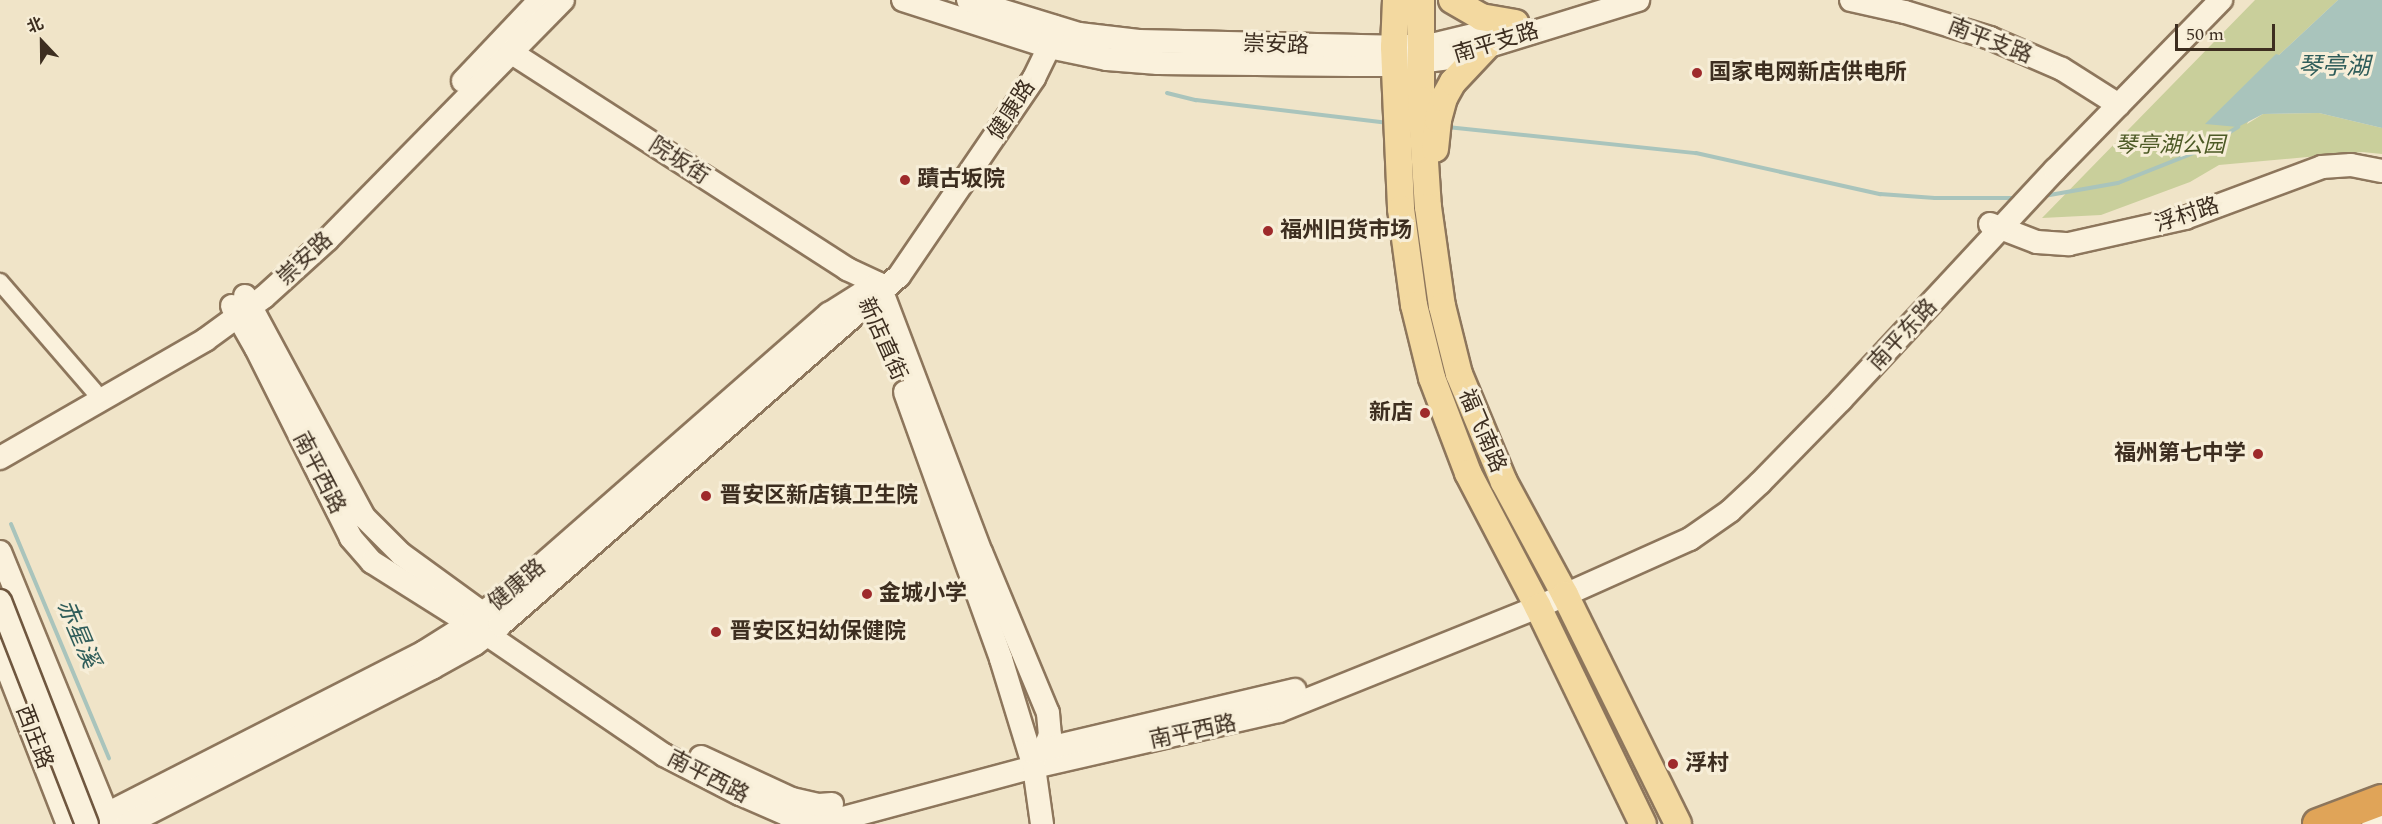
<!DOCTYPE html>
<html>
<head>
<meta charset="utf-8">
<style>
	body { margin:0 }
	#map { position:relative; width:2382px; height:824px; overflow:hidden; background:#f0e4c8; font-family:Spectral,"Noto Sans SC",serif }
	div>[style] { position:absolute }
	.green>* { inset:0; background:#c9cf9b }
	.water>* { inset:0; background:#a9c4bc }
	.stream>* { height:4px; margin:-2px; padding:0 2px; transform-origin:2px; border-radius:2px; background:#a9c4bc }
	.roads { filter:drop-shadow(2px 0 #8d765c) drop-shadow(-2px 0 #8d765c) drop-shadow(0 2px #8d765c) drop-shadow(0 -2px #8d765c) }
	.street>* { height:16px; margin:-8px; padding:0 8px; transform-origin:8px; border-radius:8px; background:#faf1dc }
	.secondary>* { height:22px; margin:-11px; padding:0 11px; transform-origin:11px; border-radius:11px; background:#faf1dc }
	.primary>* { height:26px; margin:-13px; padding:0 13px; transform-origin:13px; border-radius:13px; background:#f3d9a0 }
	.highway>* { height:30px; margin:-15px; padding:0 15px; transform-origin:15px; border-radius:15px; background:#e0a458 }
	.bridges { filter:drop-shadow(2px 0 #6f573f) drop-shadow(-2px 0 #6f573f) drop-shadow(0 2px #6f573f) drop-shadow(0 -2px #6f573f) }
	.secondary-bridge>* { height:22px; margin:-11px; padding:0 11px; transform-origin:11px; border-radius:11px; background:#faf1dc }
	.dots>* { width:16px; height:16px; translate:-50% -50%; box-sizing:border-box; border:3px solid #f7eed8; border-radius:50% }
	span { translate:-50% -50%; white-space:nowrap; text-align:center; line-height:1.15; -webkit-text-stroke:6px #f7eed8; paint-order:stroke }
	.street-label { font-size:22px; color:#3d2e20 }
	.poi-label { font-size:22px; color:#3d2e20; font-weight:700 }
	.left { translate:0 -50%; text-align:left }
	.right { translate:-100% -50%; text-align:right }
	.park-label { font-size:22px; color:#4d5a26; font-style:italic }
	.water-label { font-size:24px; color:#2f5d5a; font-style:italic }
	.north { position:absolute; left:12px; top:12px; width:60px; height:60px; -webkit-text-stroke:4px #f7eed8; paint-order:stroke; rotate:338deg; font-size:16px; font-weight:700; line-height:24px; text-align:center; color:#3d2e20 }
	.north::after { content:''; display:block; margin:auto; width:21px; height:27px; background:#3d2e20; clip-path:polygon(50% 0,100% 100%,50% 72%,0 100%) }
	.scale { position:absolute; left:2175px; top:24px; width:100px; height:27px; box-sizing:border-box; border:3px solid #3d2e20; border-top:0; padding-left:8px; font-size:18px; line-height:21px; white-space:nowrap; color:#3d2e20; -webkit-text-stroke:4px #f7eed8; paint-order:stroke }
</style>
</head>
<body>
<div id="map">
	<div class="green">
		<i style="clip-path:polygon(2255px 0,2338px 0,2279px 55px,2247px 124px,2263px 114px,2319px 113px,2382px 128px,2382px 154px,2362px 152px,2219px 165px,2190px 182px,2101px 215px,2042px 218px)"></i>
	</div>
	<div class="water">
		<i style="clip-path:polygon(2338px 0,2382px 0,2382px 128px,2319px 113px,2263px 114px,2238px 127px,2205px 124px,2276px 54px,2279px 55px)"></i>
	</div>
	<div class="stream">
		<i style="left:1167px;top:93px;width:30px;rotate:14deg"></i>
		<i style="left:1196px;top:100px;width:194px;rotate:6.8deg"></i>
		<i style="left:1447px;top:127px;width:250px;rotate:6deg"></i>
		<i style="left:1696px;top:153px;width:189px;rotate:12.6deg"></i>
		<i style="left:1880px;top:194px;width:55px;rotate:4.2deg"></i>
		<i style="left:1935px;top:198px;width:83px"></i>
		<i style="left:2044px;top:196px;width:75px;rotate:-10deg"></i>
		<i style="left:2118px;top:183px;width:89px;rotate:-21.7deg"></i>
		<i style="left:2201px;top:150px;width:44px;rotate:-31.9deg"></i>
		<i style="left:11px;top:524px;width:254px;rotate:67.3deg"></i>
	</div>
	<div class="roads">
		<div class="street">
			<i style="left:0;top:282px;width:144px;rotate:49.2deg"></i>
		</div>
		<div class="secondary">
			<i style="left:903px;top:0;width:153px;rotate:17.8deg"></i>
			<i style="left:1049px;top:47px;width:59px;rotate:11.7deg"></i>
			<i style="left:1107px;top:59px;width:51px;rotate:4.5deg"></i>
			<i style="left:1158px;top:63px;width:195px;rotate:0.6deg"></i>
			<i style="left:1353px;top:65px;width:42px"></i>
			<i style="left:1395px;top:65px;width:55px;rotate:-7.3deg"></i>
			<i style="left:1450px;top:58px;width:197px;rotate:-17.1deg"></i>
			<i style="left:968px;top:0;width:116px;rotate:17deg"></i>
			<i style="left:1079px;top:34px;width:60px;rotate:6.7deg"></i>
			<i style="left:1139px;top:41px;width:255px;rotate:1.3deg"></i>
			<i style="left:1394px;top:47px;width:42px;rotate:-4.1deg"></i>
			<i style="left:1436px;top:44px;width:46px;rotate:-13.7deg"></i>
			<i style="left:1851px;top:0;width:55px;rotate:12.5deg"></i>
			<i style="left:1905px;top:12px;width:89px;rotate:17deg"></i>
			<i style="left:1990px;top:38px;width:78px;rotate:23.3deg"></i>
			<i style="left:2062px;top:69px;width:67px;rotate:32.3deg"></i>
			<i style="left:512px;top:53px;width:399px;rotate:32.8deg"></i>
			<i style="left:847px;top:269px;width:35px;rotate:25deg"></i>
			<i style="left:879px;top:284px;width:287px;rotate:69.2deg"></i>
			<i style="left:981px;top:552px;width:174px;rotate:67.4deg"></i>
			<i style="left:1048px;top:713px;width:22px;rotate:85deg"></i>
			<i style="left:1050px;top:735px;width:25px;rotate:113deg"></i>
			<i style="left:463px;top:81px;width:112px;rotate:-46.5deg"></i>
			<i style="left:1990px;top:224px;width:50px;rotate:21deg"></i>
			<i style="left:2037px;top:242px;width:32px;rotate:4deg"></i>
			<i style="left:2069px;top:244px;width:119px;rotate:-12.6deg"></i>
			<i style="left:2185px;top:218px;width:146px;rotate:-20.4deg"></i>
			<i style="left:2322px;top:167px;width:29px;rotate:-4deg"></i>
			<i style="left:2351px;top:165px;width:32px;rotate:11deg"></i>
			<i style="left:245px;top:296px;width:251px;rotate:61.7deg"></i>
			<i style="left:364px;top:517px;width:52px;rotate:45deg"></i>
			<i style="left:401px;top:554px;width:122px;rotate:36deg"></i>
			<i style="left:232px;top:306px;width:48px;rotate:60.3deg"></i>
			<i style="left:256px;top:348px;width:212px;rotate:63.4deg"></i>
			<i style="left:351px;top:538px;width:32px;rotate:49deg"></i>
			<i style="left:372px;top:562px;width:137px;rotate:32.2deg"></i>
			<i style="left:488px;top:635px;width:213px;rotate:34.3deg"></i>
			<i style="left:664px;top:755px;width:85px;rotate:27.2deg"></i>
			<i style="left:740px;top:794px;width:50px;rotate:23.5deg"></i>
			<i style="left:786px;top:814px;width:25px;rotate:12deg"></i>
			<i style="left:810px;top:819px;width:30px"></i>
			<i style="left:840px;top:819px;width:201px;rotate:-15deg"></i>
			<i style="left:1034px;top:767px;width:251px;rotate:-12.9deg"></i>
			<i style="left:1279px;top:711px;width:279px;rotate:-21.9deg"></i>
			<i style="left:1538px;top:607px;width:167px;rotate:-24.1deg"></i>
			<i style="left:1690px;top:539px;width:49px;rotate:-35deg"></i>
			<i style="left:1730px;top:511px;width:41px;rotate:-43deg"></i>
			<i style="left:1760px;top:483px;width:116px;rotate:-45.7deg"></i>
			<i style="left:1841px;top:400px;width:314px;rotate:-47.1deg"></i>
			<i style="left:2055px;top:170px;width:238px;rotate:-45.7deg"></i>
			<i style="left:905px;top:392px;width:284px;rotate:70.2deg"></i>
			<i style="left:1001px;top:659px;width:113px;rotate:73deg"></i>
			<i style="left:1034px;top:767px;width:58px;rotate:82deg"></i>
			<i style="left:0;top:458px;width:237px;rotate:-29.9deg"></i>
			<i style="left:205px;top:340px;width:73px;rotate:-36.1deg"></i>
			<i style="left:264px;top:297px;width:86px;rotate:-42.2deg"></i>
			<i style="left:328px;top:239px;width:335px;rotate:-45.5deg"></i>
			<i style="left:0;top:552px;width:294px;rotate:67.8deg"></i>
			<i style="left:0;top:650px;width:187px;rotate:68.7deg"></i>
			<i style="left:1032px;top:752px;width:270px;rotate:-13.3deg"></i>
			<i style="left:701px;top:757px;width:100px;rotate:24.8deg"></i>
			<i style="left:792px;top:799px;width:28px;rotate:13deg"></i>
			<i style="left:819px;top:805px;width:13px;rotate:-4deg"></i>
			<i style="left:87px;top:824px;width:378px;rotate:-27deg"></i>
			<i style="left:424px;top:652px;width:54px;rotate:-32.2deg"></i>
			<i style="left:470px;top:623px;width:62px;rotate:-37.8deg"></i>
			<i style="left:519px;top:585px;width:412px;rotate:-41.2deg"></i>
			<i style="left:829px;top:314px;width:54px;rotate:-32.2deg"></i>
			<i style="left:127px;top:824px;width:343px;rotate:-27.1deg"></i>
			<i style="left:432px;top:668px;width:49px;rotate:-29.2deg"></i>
			<i style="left:475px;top:644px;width:31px;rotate:-37deg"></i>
			<i style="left:500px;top:625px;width:530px;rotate:-41.18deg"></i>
			<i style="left:899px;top:276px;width:240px;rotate:-55.7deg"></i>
			<i style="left:1034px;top:78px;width:34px;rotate:-64deg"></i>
			<i style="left:1049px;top:47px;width:21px;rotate:-76deg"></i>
			<i style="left:2373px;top:824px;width:9px;rotate:-13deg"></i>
		</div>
		<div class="primary">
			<i style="left:1396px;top:0;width:47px;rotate:92.4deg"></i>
			<i style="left:1394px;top:47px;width:162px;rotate:87.5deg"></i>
			<i style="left:1401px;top:209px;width:97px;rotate:82.3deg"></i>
			<i style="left:1414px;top:305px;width:75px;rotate:76.1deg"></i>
			<i style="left:1432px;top:378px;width:102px;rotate:69.2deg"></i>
			<i style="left:1468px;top:473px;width:151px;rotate:62.4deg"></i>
			<i style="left:1538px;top:607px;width:241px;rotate:64.2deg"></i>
			<i style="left:1421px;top:0;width:100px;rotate:90deg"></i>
			<i style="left:1421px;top:100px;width:107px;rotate:86.3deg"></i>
			<i style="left:1428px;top:207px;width:100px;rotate:82deg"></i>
			<i style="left:1442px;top:306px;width:70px;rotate:76deg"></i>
			<i style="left:1459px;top:374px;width:117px;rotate:67.4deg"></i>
			<i style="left:1504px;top:482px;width:128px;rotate:61.6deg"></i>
			<i style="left:1565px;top:595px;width:255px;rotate:63.7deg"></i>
			<i style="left:1452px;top:0;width:34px;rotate:30deg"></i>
			<i style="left:1481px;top:17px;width:35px;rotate:10deg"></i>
			<i style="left:1435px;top:149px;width:29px;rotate:-84deg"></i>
			<i style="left:1438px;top:120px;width:23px;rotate:-75deg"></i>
			<i style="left:1444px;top:98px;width:18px;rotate:-61deg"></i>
			<i style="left:1453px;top:82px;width:47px;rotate:-46.7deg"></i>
		</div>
		<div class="highway">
			<i style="left:2318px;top:824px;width:68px;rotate:-20.6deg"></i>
		</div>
	</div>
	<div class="bridges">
		<div class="secondary-bridge">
			<i style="left:0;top:601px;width:239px;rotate:68.7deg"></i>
		</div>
	</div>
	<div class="dots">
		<i style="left:1697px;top:73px;background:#9e2a2b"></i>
		<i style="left:905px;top:180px;background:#9e2a2b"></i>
		<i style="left:1268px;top:231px;background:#9e2a2b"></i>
		<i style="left:1425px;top:413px;background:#9e2a2b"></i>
		<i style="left:2258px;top:454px;background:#9e2a2b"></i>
		<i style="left:706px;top:496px;background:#9e2a2b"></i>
		<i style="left:867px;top:594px;background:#9e2a2b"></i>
		<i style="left:716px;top:632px;background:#9e2a2b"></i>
		<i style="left:1673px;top:764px;background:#9e2a2b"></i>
	</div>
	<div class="street-label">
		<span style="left:1990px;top:41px;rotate:21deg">南平支路</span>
		<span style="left:1496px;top:43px;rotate:-17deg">南平支路</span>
		<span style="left:1276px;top:45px;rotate:2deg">崇安路</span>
		<span style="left:1012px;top:110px;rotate:-57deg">健康路</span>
		<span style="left:679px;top:161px;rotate:33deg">院坂街</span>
		<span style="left:2187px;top:215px;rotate:-18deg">浮村路</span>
		<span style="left:305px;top:259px;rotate:-43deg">崇安路</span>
		<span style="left:1903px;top:335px;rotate:-47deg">南平东路</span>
		<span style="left:882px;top:339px;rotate:66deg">新店直街</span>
		<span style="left:1482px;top:431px;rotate:67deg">福飞南路</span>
		<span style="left:319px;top:473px;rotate:63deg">南平西路</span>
		<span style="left:517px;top:585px;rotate:-40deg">健康路</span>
		<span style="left:1193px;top:732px;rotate:-12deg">南平西路</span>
		<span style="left:34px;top:737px;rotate:69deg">西庄路</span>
		<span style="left:708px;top:777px;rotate:27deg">南平西路</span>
	</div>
	<div class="poi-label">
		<span class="left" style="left:1709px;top:73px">国家电网新店供电所</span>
		<span class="left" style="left:917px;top:180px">蹟古坂院</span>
		<span class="left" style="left:1280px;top:231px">福州旧货市场</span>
		<span class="right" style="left:1413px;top:413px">新店</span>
		<span class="right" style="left:2246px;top:454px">福州第七中学</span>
		<span class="left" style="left:720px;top:496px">晋安区新店镇卫生院</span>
		<span class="left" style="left:879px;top:594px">金城小学</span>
		<span class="left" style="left:730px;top:632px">晋安区妇幼保健院</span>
		<span class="left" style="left:1685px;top:764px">浮村</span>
	</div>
	<div class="park-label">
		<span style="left:2170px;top:146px">琴亭湖公园</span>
	</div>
	<div class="water-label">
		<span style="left:2334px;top:68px">琴亭湖</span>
		<span style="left:77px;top:634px;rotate:67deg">赤星溪</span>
	</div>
	<div class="north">北</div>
	<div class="scale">50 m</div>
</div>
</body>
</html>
